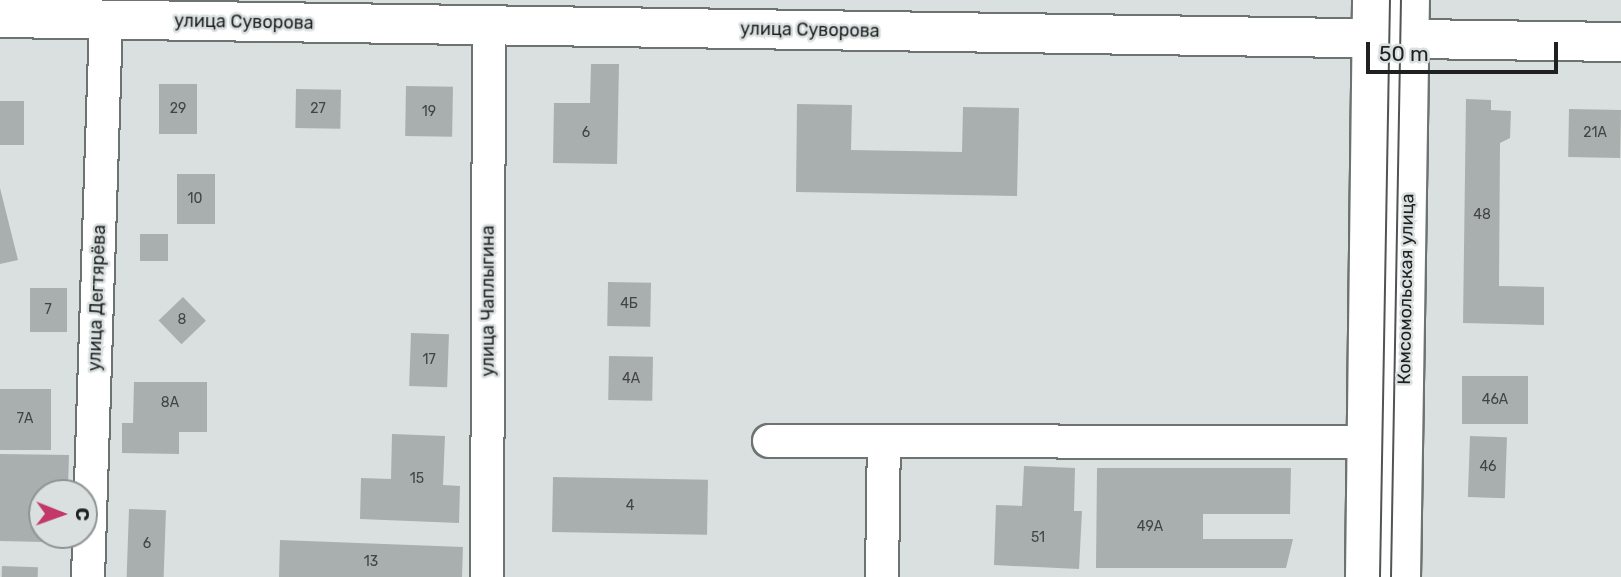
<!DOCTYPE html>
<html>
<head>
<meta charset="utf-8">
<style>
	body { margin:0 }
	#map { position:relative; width:1621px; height:577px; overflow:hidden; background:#d9e0df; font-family:Rubik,sans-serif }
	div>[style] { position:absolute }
	.building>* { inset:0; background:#a9afae; transform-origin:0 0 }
	.roads { filter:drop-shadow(2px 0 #6d7371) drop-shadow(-2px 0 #6d7371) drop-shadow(0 2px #6d7371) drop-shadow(0 -2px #6d7371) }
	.street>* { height:32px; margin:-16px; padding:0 16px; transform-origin:16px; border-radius:16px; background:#fff }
	.secondary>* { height:38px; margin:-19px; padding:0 19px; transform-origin:19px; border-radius:19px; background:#fff }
	.tram>* { height:2px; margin:-1px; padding:0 1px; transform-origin:1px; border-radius:1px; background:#515454 }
	span { translate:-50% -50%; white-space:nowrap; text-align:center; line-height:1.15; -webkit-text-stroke:5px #d9e0df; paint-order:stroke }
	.number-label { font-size:14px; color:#424444 }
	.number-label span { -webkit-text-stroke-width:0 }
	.street-label { font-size:18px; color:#1f2121 }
	.north { position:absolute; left:28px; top:479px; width:70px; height:70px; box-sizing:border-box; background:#d9e0df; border:2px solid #8f9493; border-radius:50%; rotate:91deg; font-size:19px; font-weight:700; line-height:28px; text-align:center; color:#1f2121 }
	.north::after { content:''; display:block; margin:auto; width:24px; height:32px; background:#c33769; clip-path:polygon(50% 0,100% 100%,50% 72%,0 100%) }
	.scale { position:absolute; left:1366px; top:42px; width:192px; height:32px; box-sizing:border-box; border:4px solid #1f2121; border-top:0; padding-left:9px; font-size:21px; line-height:24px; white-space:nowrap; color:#1f2121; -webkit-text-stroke:5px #d9e0df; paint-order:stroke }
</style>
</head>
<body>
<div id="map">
	<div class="building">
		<i style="clip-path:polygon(591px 64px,619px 64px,617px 164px,553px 163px,554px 103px,590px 103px)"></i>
		<i style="left:159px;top:84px;width:38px;height:50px"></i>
		<i style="left:406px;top:86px;width:47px;height:50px;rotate:1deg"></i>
		<i style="left:296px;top:89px;width:45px;height:39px;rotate:1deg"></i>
		<i style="clip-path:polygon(1466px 99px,1491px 100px,1491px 110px,1511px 111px,1510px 138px,1500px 143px,1499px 286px,1544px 287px,1544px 325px,1463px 323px)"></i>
		<i style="left:0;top:101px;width:24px;height:44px"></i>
		<i style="clip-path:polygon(797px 104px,852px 105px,851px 150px,962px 152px,963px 107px,1019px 108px,1017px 196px,796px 192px)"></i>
		<i style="left:1569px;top:109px;width:52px;height:48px;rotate:1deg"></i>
		<i style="left:177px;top:174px;width:38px;height:50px"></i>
		<i style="clip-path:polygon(0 188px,18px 260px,0 264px)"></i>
		<i style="left:140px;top:234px;width:28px;height:27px"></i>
		<i style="left:608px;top:282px;width:43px;height:44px;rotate:1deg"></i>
		<i style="left:30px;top:288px;width:37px;height:44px"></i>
		<i style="left:183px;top:297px;width:33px;height:34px;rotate:46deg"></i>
		<i style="left:411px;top:333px;width:38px;height:53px;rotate:2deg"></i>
		<i style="left:609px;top:356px;width:44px;height:44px;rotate:1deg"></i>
		<i style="left:1462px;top:376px;width:66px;height:48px"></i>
		<i style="clip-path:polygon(134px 382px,207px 382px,207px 432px,179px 432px,179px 454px,122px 453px,122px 423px,133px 423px)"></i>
		<i style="left:0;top:389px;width:51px;height:61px"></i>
		<i style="clip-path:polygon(392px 434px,445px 436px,443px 485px,460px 486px,459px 523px,360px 519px,361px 478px,391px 479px)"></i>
		<i style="left:1470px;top:436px;width:37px;height:61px;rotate:2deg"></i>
		<i style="clip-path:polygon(0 454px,69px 455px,68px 487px,45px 487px,42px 493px,44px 542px,0 541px)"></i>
		<i style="clip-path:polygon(1024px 466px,1075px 468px,1074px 511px,1082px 511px,1079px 569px,994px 565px,996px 505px,1022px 506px)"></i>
		<i style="clip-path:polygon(1097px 468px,1291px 468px,1290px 514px,1203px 514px,1203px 539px,1293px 539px,1286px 568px,1096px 568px)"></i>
		<i style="left:553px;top:477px;width:155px;height:55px;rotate:1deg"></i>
		<i style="left:129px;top:509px;width:37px;height:68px;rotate:2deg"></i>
		<i style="clip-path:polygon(280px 540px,463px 547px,462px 577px,279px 577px)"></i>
		<i style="left:2px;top:566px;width:36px;height:11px;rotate:2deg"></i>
	</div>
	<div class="roads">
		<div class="street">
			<i style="left:769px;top:441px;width:597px;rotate:0.1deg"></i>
			<i style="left:88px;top:577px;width:558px;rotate:-88.15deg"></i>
			<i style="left:487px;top:577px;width:552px;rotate:-89.79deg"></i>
			<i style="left:882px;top:577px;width:136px;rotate:-89.2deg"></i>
		</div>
		<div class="secondary">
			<i style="left:0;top:18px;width:1621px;rotate:0.85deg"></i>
			<i style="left:1365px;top:577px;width:577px;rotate:-89.3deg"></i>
			<i style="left:1401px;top:577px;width:577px;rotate:-89.11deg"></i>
		</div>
	</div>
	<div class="tram">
		<i style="left:1380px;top:577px;width:577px;rotate:-89.01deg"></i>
		<i style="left:1391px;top:577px;width:577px;rotate:-89.01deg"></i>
	</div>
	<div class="number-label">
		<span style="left:178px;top:109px">29</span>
		<span style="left:318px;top:109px">27</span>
		<span style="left:429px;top:112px">19</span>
		<span style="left:586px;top:133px">6</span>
		<span style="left:1595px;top:133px">21А</span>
		<span style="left:195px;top:199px">10</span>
		<span style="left:1482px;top:215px">48</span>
		<span style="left:629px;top:304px">4Б</span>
		<span style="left:48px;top:310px">7</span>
		<span style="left:182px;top:320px">8</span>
		<span style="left:429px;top:360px">17</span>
		<span style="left:631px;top:379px">4А</span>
		<span style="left:1495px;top:400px">46А</span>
		<span style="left:170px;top:403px">8А</span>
		<span style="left:25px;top:419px">7А</span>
		<span style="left:1488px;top:467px">46</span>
		<span style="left:417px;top:479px">15</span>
		<span style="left:630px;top:506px">4</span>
		<span style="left:1150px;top:527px">49А</span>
		<span style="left:1038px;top:538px">51</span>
		<span style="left:147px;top:544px">6</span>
		<span style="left:371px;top:562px">13</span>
	</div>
	<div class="street-label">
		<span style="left:244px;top:22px;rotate:1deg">улица Суворова</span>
		<span style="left:810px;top:30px;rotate:1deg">улица Суворова</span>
		<span style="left:1406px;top:289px;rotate:-89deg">Комсомольская улица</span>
		<span style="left:97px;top:298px;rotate:-88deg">улица Дегтярёва</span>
		<span style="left:488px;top:301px;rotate:-90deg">улица Чаплыгина</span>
	</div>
	<div class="north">С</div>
	<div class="scale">50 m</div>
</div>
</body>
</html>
